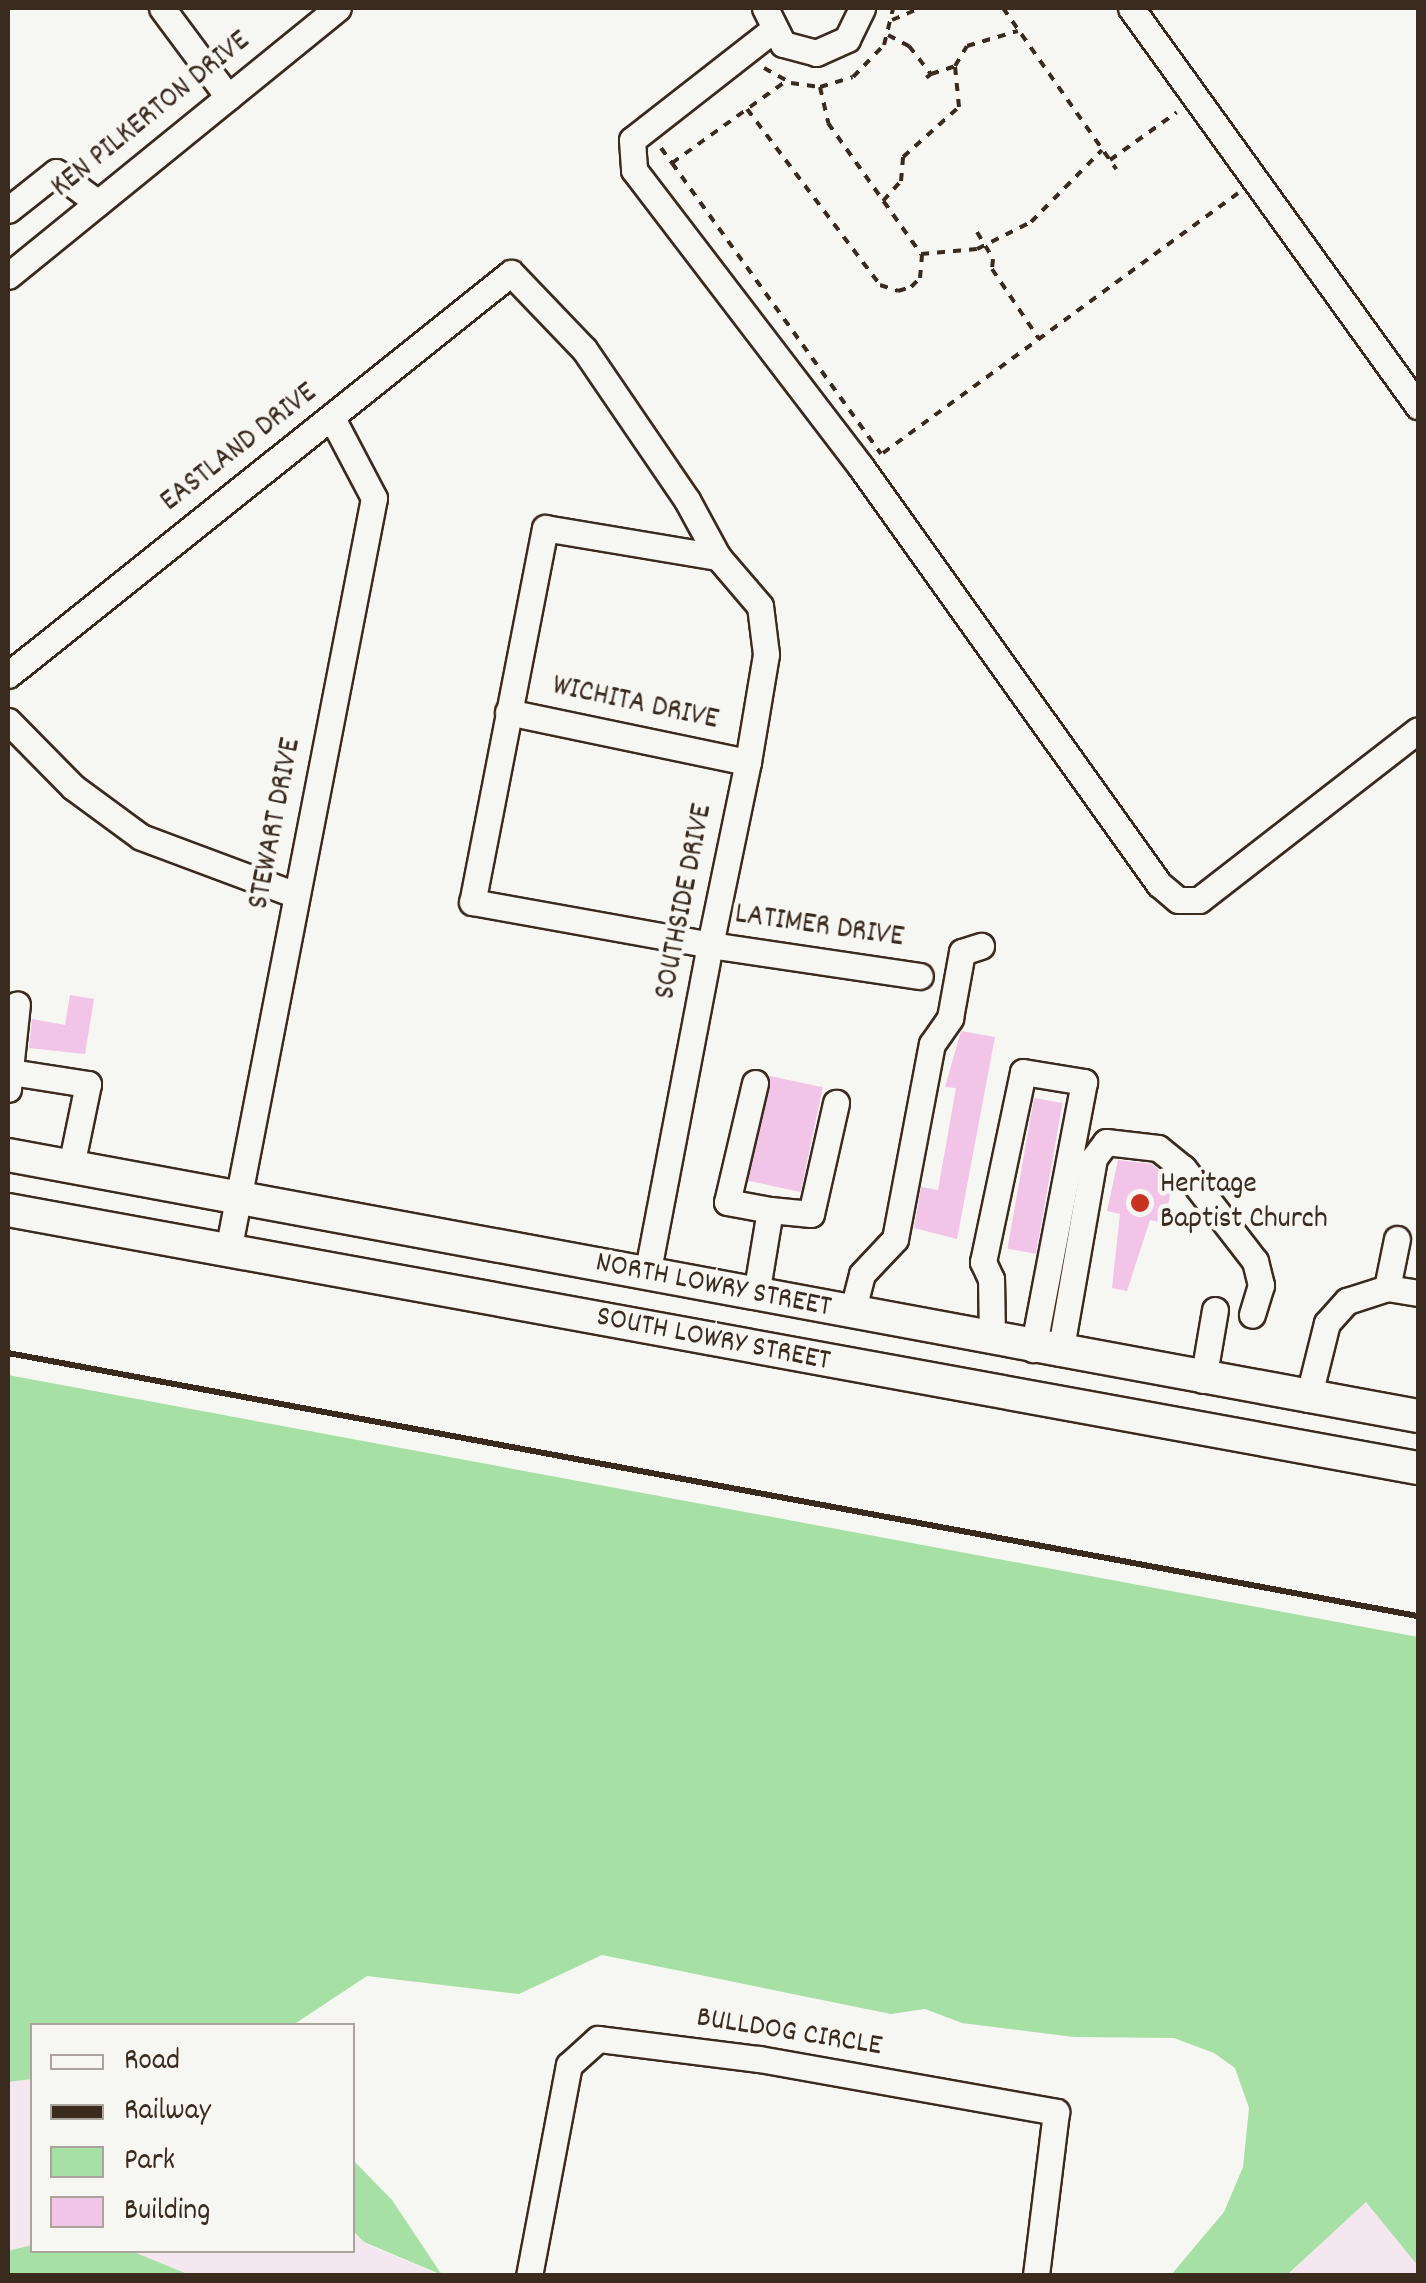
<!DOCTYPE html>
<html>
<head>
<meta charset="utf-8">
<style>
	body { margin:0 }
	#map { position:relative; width:1426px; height:2283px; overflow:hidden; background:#f6f6f2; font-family:Dekko,sans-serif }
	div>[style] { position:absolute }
	.built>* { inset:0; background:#f4e7ef }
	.green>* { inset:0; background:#a7e0a5 }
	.building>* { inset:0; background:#f1c4e8; transform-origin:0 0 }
	.path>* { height:4px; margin-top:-2px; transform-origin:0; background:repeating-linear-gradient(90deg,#3b2a1e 0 8px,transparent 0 16px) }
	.roads { filter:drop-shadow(2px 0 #3b2a1e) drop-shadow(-2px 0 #3b2a1e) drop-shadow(0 2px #3b2a1e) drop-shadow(0 -2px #3b2a1e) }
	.minor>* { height:25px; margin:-12.5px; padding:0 12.5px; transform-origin:12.5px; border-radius:12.5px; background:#f6f6f2 }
	.major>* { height:32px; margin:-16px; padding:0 16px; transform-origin:16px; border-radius:16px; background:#f6f6f2 }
	.rail>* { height:6px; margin:-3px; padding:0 3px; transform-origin:3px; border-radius:3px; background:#3b2a1e }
	.dots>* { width:28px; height:28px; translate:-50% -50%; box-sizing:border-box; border:5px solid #f6f6f2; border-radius:50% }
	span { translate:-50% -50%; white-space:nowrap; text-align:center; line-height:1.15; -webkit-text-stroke:9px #f6f6f2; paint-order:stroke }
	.street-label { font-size:30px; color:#3b2a1e }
	.poi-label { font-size:30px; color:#3b2a1e }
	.left { translate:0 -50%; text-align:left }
	.frame { position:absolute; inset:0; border:10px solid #3b2a1e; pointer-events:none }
	.legend { position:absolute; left:30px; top:2023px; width:325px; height:230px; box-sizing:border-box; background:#f6f6f2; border:2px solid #aba49d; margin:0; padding:12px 18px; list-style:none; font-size:30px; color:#3b2a1e }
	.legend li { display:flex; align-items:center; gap:20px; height:50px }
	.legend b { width:50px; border:2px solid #aba49d }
</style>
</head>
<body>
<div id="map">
	<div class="built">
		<i style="clip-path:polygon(32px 2079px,32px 2250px,352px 2250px,353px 2231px,364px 2243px,439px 2275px,8px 2275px,8px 2082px)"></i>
		<i style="clip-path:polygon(1366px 2201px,1418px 2266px,1418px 2275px,1287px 2276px)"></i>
	</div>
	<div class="green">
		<i style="clip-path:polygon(8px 1375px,1418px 1637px,1418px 2266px,1366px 2202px,1287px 2275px,1171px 2275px,1224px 2212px,1243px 2167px,1249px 2108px,1235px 2068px,1214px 2053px,1174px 2038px,1074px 2037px,962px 2023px,925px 2009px,891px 2014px,602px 1955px,519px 1994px,367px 1976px,293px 2025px,32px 2026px,32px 2079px,8px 2082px)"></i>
		<i style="clip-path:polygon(352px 2159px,392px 2200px,442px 2275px,364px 2242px,353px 2231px)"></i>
		<i style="clip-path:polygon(32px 2245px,32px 2250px,131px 2251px,190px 2275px,8px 2275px,8px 2251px)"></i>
	</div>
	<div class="building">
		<i style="clip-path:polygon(70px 995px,94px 999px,85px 1054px,29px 1048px,32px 1019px,65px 1025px)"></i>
		<i style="clip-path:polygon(961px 1031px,995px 1037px,957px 1239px,914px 1228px,921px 1187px,938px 1190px,956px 1088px,945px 1087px)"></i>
		<i style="left:770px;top:1076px;width:54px;height:107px;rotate:12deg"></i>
		<i style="left:1034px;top:1098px;width:29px;height:153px;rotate:10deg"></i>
		<i style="clip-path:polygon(1118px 1160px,1152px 1164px,1173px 1182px,1164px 1223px,1150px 1220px,1127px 1291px,1112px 1288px,1120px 1214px,1107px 1211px)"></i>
	</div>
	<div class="path">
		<i style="left:1003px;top:8px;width:197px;rotate:54.9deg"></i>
		<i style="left:892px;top:20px;width:30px;rotate:-23deg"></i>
		<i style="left:888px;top:35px;width:24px;rotate:28deg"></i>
		<i style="left:909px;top:46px;width:36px;rotate:52deg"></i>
		<i style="left:931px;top:74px;width:6px;rotate:141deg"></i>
		<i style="left:764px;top:68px;width:31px;rotate:29deg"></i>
		<i style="left:791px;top:83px;width:29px;rotate:8deg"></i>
		<i style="left:820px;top:87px;width:34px;rotate:-17deg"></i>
		<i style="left:853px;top:77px;width:45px;rotate:-45.9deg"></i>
		<i style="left:884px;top:45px;width:38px;rotate:-76deg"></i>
		<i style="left:931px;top:74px;width:25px;rotate:-18deg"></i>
		<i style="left:955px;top:66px;width:23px;rotate:-59deg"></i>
		<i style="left:967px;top:46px;width:53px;rotate:-16.4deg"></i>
		<i style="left:820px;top:87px;width:37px;rotate:77deg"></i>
		<i style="left:828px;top:123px;width:161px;rotate:54.6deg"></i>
		<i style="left:921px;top:254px;width:56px;rotate:-5.1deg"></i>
		<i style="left:977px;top:249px;width:60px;rotate:-26.6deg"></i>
		<i style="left:1031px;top:222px;width:101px;rotate:-45.4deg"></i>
		<i style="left:747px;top:109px;width:221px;rotate:52.9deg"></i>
		<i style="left:880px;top:285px;width:19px;rotate:18deg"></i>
		<i style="left:898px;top:291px;width:14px;rotate:-17deg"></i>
		<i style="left:911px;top:287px;width:13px;rotate:-45deg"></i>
		<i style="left:920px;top:278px;width:23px;rotate:-85deg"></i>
		<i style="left:661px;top:148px;width:19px;rotate:54deg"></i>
		<i style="left:672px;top:163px;width:140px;rotate:-35.7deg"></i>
		<i style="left:1110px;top:160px;width:82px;rotate:-35.6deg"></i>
		<i style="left:672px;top:163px;width:358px;rotate:54.3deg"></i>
		<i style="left:883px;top:201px;width:27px;rotate:-48deg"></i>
		<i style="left:901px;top:181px;width:24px;rotate:-85deg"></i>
		<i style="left:903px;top:157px;width:75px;rotate:-41.8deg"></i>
		<i style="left:959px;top:107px;width:41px;rotate:-95.6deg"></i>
		<i style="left:977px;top:232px;width:31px;rotate:59deg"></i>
		<i style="left:993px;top:259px;width:10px;rotate:96deg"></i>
		<i style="left:992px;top:269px;width:84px;rotate:56.1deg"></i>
		<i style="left:883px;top:453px;width:440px;rotate:-36.2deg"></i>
	</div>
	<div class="roads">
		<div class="minor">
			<i style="left:162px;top:8px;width:111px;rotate:53.4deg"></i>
			<i style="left:765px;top:8px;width:40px;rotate:63.4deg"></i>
			<i style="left:783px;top:44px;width:34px;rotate:15deg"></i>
			<i style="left:816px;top:53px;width:34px;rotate:-24deg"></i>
			<i style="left:847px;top:39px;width:34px;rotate:-64deg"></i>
			<i style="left:1131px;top:8px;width:491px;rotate:54.2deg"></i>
			<i style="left:774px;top:29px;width:180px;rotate:142deg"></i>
			<i style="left:632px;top:140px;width:30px;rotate:86deg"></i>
			<i style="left:634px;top:170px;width:374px;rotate:52.6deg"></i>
			<i style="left:861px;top:467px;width:513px;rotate:54.45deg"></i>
			<i style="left:1159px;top:884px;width:25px;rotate:40deg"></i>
			<i style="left:1178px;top:900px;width:21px"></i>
			<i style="left:1199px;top:900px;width:277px;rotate:-37.8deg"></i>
			<i style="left:8px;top:210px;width:61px;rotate:-38.4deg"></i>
			<i style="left:56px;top:172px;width:52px;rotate:36.4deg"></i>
			<i style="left:8px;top:276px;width:425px;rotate:-39.1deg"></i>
			<i style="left:8px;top:675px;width:644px;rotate:-38.63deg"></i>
			<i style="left:511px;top:273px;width:105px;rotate:46.2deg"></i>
			<i style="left:584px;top:349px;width:183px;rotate:55.7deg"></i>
			<i style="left:687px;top:500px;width:65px;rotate:61.5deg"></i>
			<i style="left:508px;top:712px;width:245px;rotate:11.8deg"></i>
			<i style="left:8px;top:721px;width:93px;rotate:45.4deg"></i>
			<i style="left:73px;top:787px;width:84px;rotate:36.3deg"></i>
			<i style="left:141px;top:837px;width:165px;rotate:20.5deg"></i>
			<i style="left:11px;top:1072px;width:78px;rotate:8.9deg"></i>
			<i style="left:88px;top:1084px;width:84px;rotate:101.7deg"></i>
			<i style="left:755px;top:1083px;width:122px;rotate:103.2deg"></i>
			<i style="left:727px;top:1202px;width:44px;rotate:10.5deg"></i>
			<i style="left:770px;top:1210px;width:86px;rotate:99.4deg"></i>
			<i style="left:8px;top:1089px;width:85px;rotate:-84deg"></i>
			<i style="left:770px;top:1210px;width:41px;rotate:5.6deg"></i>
			<i style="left:811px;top:1214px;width:114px;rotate:-77.3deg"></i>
			<i style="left:228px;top:1251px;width:767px;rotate:-79.03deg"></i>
			<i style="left:374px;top:498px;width:90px;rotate:-117.7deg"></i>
			<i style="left:647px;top:1275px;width:336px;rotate:-79.2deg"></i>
			<i style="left:710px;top:945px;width:187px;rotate:-78.3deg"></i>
			<i style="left:748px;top:762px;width:109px;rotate:-80.5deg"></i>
			<i style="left:766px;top:654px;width:48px;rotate:-97.1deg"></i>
			<i style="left:760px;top:606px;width:65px;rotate:-130.6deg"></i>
			<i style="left:718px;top:557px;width:175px;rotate:-170.5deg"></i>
			<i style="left:545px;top:528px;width:381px;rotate:101deg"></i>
			<i style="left:472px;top:902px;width:242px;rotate:10.2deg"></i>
			<i style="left:710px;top:945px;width:212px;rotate:8.4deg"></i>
			<i style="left:1387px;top:1288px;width:50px;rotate:-78.5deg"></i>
			<i style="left:852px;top:1313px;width:40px;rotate:-75.6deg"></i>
			<i style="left:862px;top:1274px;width:48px;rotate:-46.7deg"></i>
			<i style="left:895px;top:1239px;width:198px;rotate:-79.3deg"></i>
			<i style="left:932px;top:1044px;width:32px;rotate:-55deg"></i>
			<i style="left:950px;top:1018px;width:67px;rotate:-79.7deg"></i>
			<i style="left:962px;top:952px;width:20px;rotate:-18deg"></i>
			<i style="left:992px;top:1340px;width:61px;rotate:-90.9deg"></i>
			<i style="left:991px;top:1279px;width:19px;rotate:-115deg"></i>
			<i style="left:983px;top:1262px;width:194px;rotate:-78.1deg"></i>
			<i style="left:1023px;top:1072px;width:62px;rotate:9.3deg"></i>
			<i style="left:1084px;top:1082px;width:272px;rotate:100.8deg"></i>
			<i style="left:1060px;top:1353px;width:198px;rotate:-80.1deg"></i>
			<i style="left:1094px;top:1158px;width:20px;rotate:-53deg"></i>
			<i style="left:1106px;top:1142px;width:52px;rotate:6.6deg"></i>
			<i style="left:1158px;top:1148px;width:32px;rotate:39deg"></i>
			<i style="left:1183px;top:1168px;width:118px;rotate:52.3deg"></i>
			<i style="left:1255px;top:1261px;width:25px;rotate:76deg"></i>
			<i style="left:1261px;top:1285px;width:31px;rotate:107deg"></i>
			<i style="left:1203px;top:1380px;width:71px;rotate:-80.3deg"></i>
			<i style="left:1308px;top:1399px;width:78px;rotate:-76deg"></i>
			<i style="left:1327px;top:1323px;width:30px;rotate:-48deg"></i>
			<i style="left:1347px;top:1301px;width:42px;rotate:-18deg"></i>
			<i style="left:1387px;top:1288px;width:31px;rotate:9deg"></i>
			<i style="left:529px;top:2276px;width:215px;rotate:-79.3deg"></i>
			<i style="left:569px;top:2065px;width:39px;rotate:-42deg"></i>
			<i style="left:598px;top:2039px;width:162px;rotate:7.1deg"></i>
			<i style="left:759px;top:2059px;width:302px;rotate:10.1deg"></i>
			<i style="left:1056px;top:2112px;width:165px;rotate:97deg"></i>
		</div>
		<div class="major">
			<i style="left:8px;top:1155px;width:1434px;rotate:10.49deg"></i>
			<i style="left:8px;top:1210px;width:1433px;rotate:10.37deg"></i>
		</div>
	</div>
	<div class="rail">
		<i style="left:8px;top:1353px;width:1434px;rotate:10.57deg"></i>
	</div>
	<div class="dots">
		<i style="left:1140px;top:1203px;background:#c8321e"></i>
	</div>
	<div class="street-label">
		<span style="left:152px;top:116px;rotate:-39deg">KEN PILKERTON DRIVE</span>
		<span style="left:240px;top:449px;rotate:-38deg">EASTLAND DRIVE</span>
		<span style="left:635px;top:705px;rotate:12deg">WICHITA DRIVE</span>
		<span style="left:277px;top:824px;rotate:-79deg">STEWART DRIVE</span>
		<span style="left:686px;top:902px;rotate:-79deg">SOUTHSIDE DRIVE</span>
		<span style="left:819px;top:928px;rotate:8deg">LATIMER DRIVE</span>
		<span style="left:713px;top:1287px;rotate:11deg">NORTH LOWRY STREET</span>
		<span style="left:713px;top:1341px;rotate:11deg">SOUTH LOWRY STREET</span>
		<span style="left:789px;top:2034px;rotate:9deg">BULLDOG CIRCLE</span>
	</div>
	<div class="poi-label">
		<span class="left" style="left:1160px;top:1203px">Heritage<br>Baptist Church</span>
	</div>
	<div class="frame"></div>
	<ul class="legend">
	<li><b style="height:12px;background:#f6f6f2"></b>Road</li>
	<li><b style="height:12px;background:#3b2a1e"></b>Railway</li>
	<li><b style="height:28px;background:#a7e0a5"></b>Park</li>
	<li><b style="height:28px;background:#f1c4e8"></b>Building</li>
	</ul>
</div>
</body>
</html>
